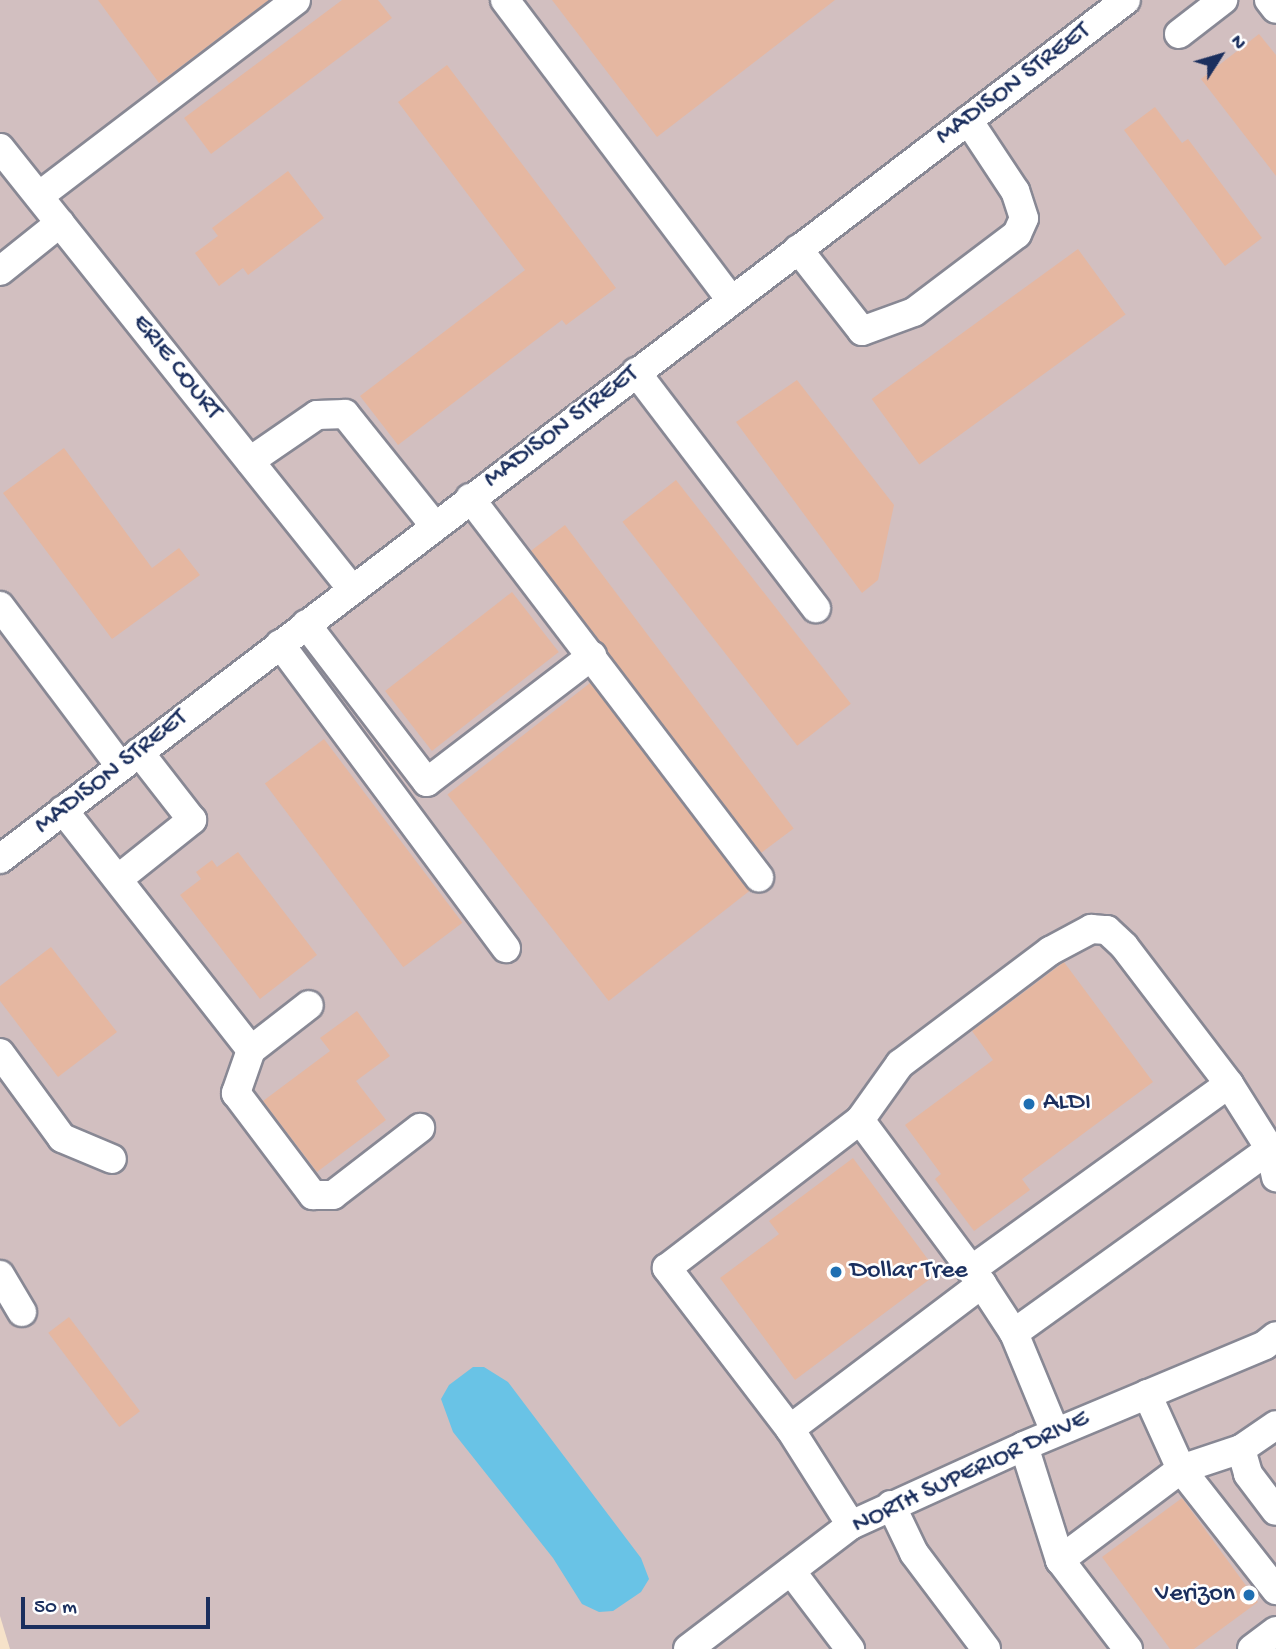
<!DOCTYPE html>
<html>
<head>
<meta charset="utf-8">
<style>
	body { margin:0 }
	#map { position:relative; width:1276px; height:1649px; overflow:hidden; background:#f6e2c9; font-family:"Gochi Hand",sans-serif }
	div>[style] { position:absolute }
	.industrial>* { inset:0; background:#d2bfc0 }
	.water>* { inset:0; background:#69c3e6 }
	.building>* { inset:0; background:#e5b7a1; transform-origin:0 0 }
	.roads { filter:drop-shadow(2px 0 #888894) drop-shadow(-2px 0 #888894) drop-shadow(0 2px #888894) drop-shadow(0 -2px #888894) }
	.minor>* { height:28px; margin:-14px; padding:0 14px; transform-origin:14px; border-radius:14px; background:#fff }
	.dots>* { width:19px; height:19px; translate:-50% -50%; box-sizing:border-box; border:4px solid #fff; border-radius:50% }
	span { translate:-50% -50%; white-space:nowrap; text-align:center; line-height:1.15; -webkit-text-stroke:5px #fff; paint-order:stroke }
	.street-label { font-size:26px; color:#1b2f5e }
	.poi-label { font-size:26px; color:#1b2f5e }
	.left { translate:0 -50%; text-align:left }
	.right { translate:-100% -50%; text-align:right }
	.north { position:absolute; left:1185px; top:21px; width:70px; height:70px; -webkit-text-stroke:5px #fff; paint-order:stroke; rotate:53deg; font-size:19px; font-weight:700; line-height:28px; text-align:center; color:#1b2f5e }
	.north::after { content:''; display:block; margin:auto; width:24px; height:32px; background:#1b2f5e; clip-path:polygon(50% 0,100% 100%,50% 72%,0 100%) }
	.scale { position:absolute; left:21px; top:1597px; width:189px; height:32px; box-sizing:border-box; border:4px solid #1b2f5e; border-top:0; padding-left:9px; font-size:21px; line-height:24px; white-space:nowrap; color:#1b2f5e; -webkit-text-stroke:5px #fff; paint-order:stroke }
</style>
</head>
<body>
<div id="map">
	<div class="industrial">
		<i style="clip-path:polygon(0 0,1276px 0,1276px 1649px,10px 1649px,0 1616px)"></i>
	</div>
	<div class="water">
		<i style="clip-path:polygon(473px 1367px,484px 1367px,508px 1382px,641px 1558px,649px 1579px,641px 1592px,613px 1611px,599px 1612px,582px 1604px,553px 1558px,453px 1432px,441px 1399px,449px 1385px)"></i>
	</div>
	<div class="building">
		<i style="clip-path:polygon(98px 0,269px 0,159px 83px)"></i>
		<i style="clip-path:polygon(342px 0,378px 0,392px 18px,211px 154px,184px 118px)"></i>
		<i style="clip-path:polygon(552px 0,835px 0,657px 137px)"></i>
		<i style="clip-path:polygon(1259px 34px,1276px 55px,1276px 176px,1201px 79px)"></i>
		<i style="clip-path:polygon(447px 65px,616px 288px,566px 325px,562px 320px,398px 445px,360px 396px,525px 270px,398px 102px)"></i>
		<i style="clip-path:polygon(1155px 107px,1182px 143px,1188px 139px,1262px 238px,1225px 266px,1124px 130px)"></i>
		<i style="clip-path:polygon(288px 171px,324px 218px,248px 275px,243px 268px,219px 286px,195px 253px,218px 236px,212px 228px)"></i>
		<i style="left:1078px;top:249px;width:81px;height:255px;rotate:54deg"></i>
		<i style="clip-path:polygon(797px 380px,894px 505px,878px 580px,862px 593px,736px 422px)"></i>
		<i style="clip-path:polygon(64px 448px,152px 568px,179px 548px,200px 575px,112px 639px,3px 493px)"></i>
		<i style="left:676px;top:480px;width:284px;height:68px;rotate:52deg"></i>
		<i style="left:565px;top:525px;width:380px;height:43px;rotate:53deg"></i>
		<i style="left:512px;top:592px;width:76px;height:161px;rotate:52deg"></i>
		<i style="left:590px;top:683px;width:262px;height:181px;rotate:52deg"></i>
		<i style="left:324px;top:739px;width:230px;height:74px;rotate:53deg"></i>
		<i style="clip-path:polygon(238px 852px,317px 955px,260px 999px,180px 895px,201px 879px,196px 872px,212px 860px,217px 867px)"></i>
		<i style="clip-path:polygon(51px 947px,117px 1032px,58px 1077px,0 1001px,0 986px)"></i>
		<i style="clip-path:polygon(1064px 962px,1153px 1082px,1022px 1179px,1030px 1190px,974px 1231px,935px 1179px,941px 1174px,905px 1125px,993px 1060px,972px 1031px)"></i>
		<i style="clip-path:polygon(357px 1011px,390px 1056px,356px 1081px,386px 1120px,317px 1172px,263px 1101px,330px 1051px,320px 1038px)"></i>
		<i style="clip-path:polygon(853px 1158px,938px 1273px,795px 1380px,720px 1278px,779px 1234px,769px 1221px)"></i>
		<i style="left:69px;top:1317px;width:118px;height:26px;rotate:53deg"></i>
		<i style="clip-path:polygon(1182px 1498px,1258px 1602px,1194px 1649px,1170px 1649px,1102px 1557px)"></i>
	</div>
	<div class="roads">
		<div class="minor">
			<i style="left:505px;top:0;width:376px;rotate:53deg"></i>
			<i style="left:1269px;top:0;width:11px;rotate:52deg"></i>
			<i style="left:1179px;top:34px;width:56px;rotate:-37.7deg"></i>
			<i style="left:0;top:148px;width:563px;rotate:51.42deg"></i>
			<i style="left:39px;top:196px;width:323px;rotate:-37.3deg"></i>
			<i style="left:798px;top:249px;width:104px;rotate:52deg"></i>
			<i style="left:862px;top:331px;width:55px;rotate:-20.1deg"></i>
			<i style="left:914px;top:312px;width:129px;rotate:-37.1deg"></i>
			<i style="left:1017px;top:234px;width:17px;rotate:-66deg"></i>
			<i style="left:1024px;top:218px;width:28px;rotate:-108deg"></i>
			<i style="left:1015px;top:191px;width:85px;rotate:-123.5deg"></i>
			<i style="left:0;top:271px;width:77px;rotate:-38.7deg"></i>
			<i style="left:636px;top:372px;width:297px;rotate:52.7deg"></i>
			<i style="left:250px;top:461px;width:81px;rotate:-34.5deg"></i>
			<i style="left:317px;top:415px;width:28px;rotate:-2deg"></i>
			<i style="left:345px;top:414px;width:142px;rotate:51.3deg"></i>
			<i style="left:470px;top:498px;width:477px;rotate:52.7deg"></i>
			<i style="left:0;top:606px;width:200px;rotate:53.1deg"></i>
			<i style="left:306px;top:624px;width:199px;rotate:52.6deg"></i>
			<i style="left:427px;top:782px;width:208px;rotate:-37.4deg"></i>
			<i style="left:280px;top:644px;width:379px;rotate:53.4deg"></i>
			<i style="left:63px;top:810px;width:305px;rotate:51.9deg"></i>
			<i style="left:251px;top:1050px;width:46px;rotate:109.2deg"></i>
			<i style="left:236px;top:1093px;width:128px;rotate:53deg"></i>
			<i style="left:313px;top:1195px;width:20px"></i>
			<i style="left:333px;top:1195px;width:110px;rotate:-37.6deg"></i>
			<i style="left:0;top:859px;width:1416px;rotate:-37.34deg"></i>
			<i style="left:118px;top:879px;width:95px;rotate:-38.6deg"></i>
			<i style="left:192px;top:820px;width:86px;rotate:-127.9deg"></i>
			<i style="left:251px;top:1050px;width:73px;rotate:-37.8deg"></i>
			<i style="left:0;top:1053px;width:105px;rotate:53.9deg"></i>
			<i style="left:62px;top:1138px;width:54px;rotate:22.8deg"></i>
			<i style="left:860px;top:1120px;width:204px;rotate:53.4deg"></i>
			<i style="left:982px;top:1284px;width:59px;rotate:56.9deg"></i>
			<i style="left:1014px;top:1333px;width:107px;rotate:67.5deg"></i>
			<i style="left:971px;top:1270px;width:318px;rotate:-35.8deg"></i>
			<i style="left:0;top:1275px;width:43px;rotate:59.3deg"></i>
			<i style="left:1014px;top:1333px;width:315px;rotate:-35.7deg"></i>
			<i style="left:1147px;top:1394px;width:82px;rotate:65.6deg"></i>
			<i style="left:1181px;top:1469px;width:154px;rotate:51.9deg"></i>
			<i style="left:790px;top:1429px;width:241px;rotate:-37.1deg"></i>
			<i style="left:1024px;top:1446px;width:120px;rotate:72.5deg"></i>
			<i style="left:1060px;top:1560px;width:112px;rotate:52.6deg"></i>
			<i style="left:1241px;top:1449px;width:26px;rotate:74deg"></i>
			<i style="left:1248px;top:1474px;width:46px;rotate:52.9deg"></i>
			<i style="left:891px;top:1505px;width:53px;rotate:64.4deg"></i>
			<i style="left:914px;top:1553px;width:120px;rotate:53.1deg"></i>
			<i style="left:851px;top:1525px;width:114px;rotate:-122.4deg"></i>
			<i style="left:790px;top:1429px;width:203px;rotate:-127.4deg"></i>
			<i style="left:667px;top:1268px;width:243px;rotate:-37.5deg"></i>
			<i style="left:860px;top:1120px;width:69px;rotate:-54.5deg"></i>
			<i style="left:900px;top:1064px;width:188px;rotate:-37deg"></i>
			<i style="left:1050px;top:951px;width:47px;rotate:-28.2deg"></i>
			<i style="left:1091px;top:929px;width:16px;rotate:4deg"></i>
			<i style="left:1107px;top:930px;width:23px;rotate:43deg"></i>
			<i style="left:1124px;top:946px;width:173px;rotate:52.7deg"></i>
			<i style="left:1229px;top:1084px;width:77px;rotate:57.8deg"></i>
			<i style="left:1270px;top:1149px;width:29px;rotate:78deg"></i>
			<i style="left:1060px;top:1560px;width:151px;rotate:-36.9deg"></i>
			<i style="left:1181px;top:1469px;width:63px;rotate:-18.4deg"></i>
			<i style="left:1241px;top:1449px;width:42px;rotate:-34.4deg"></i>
			<i style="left:791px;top:1571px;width:98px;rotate:52.9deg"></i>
			<i style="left:688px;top:1649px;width:205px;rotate:-37.3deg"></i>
			<i style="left:851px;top:1525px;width:190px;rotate:-24.5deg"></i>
			<i style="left:1024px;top:1446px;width:261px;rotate:-22.7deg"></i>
			<i style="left:1265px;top:1345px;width:14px;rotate:-39deg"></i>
			<i style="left:1252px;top:1649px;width:30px;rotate:-37deg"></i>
		</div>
	</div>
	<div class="dots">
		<i style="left:1029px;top:1104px;background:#1f6fb2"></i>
		<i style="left:836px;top:1272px;background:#1f6fb2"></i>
		<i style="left:1249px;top:1595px;background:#1f6fb2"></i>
	</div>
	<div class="street-label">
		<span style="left:1014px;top:85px;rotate:-37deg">MADISON STREET</span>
		<span style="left:176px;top:368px;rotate:51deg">ERIE COURT</span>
		<span style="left:562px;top:428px;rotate:-37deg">MADISON STREET</span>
		<span style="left:112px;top:773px;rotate:-38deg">MADISON STREET</span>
		<span style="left:971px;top:1473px;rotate:-25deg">NORTH SUPERIOR DRIVE</span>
	</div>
	<div class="poi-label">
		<span class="left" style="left:1043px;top:1104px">ALDI</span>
		<span class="left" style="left:850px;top:1272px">Dollar Tree</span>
		<span class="right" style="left:1235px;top:1595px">Verizon</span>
	</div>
	<div class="north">N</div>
	<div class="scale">50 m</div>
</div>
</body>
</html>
